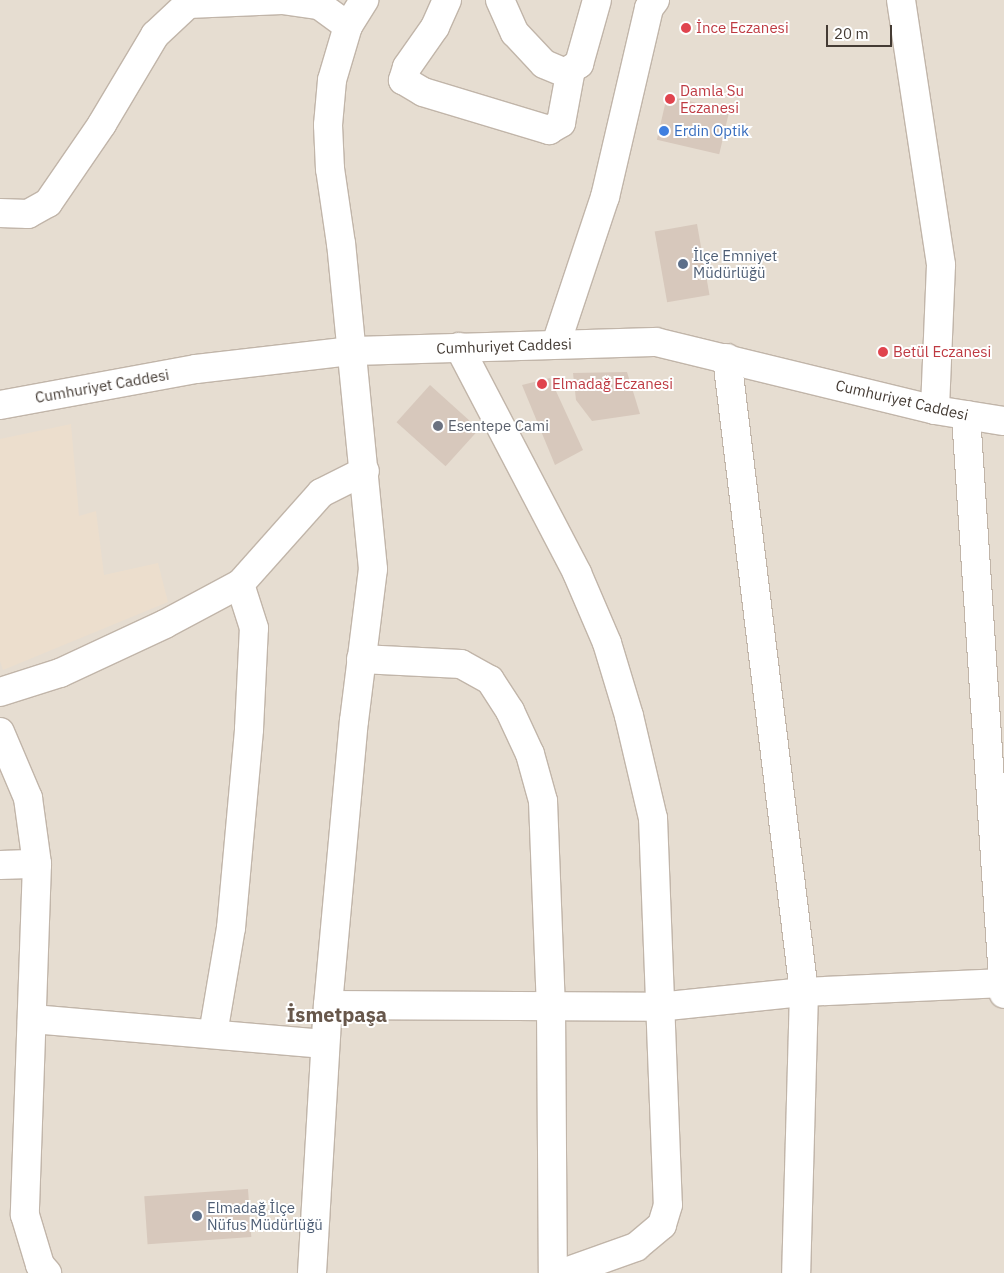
<!DOCTYPE html>
<html>
<head>
<meta charset="utf-8">
<style>
	body { margin:0 }
	#map { position:relative; width:1004px; height:1273px; overflow:hidden; background:#f2ece4; font-family:"IBM Plex Sans",sans-serif }
	div>[style] { position:absolute }
	.residential>* { inset:0; background:#e6ddd1; transform-origin:0 0 }
	.education>* { inset:0; background:#ecdecd }
	.building>* { inset:0; background:#d7c8bc; transform-origin:0 0 }
	.roads { filter:drop-shadow(1px 0 #c1b5a9) drop-shadow(-1px 0 #c1b5a9) drop-shadow(0 1px #c1b5a9) drop-shadow(0 -1px #c1b5a9) }
	.minor>* { height:28px; margin:-14px; padding:0 14px; transform-origin:14px; border-radius:14px; background:#fff }
	.dots>* { width:14px; height:14px; translate:-50% -50%; box-sizing:border-box; border:2px solid #fff; border-radius:50% }
	span { translate:-50% -50%; white-space:nowrap; text-align:center; line-height:1.15; -webkit-text-stroke:4px #fff; paint-order:stroke }
	.health-label { font-size:15px; color:#be3a42 }
	.left { translate:0 -50%; text-align:left }
	.shop-label { font-size:15px; color:#366cbe }
	.service-label { font-size:15px; color:#4e5e75 }
	.street-label { font-size:15px; color:#443b34 }
	.worship-label { font-size:15px; color:#5b616d }
	.district-label { font-size:20px; color:#67574b; font-weight:700 }
	.scale { position:absolute; left:826px; top:25px; width:66px; height:22px; box-sizing:border-box; border:2px solid #443b34; border-top:0; padding-left:6px; font-size:15px; line-height:18px; white-space:nowrap; color:#443b34; -webkit-text-stroke:4px #fff; paint-order:stroke }
</style>
</head>
<body>
<div id="map">
	<div class="residential">
		<i style="left:0;top:0;width:1004px;height:1273px"></i>
	</div>
	<div class="education">
		<i style="clip-path:polygon(71px 424px,79px 516px,96px 511px,104px 575px,158px 563px,168px 602px,3px 670px,0 661px,0 439px)"></i>
	</div>
	<div class="building">
		<i style="left:667px;top:96px;width:64px;height:45px;rotate:13deg"></i>
		<i style="left:697px;top:224px;width:72px;height:43px;rotate:80deg"></i>
		<i style="clip-path:polygon(627px 372px,640px 414px,592px 421px,576px 400px,573px 373px)"></i>
		<i style="clip-path:polygon(550px 378px,583px 450px,555px 465px,522px 385px)"></i>
		<i style="left:430px;top:385px;width:66px;height:50px;rotate:42deg"></i>
		<i style="left:248px;top:1189px;width:48px;height:104px;rotate:86deg"></i>
	</div>
	<div class="roads">
		<div class="minor">
			<i style="left:447px;top:0;width:30px;rotate:114deg"></i>
			<i style="left:435px;top:27px;width:49px;rotate:125deg"></i>
			<i style="left:407px;top:67px;width:14px;rotate:107deg"></i>
			<i style="left:403px;top:80px;width:23px;rotate:31deg"></i>
			<i style="left:423px;top:92px;width:132px;rotate:16.8deg"></i>
			<i style="left:549px;top:130px;width:14px;rotate:-30deg"></i>
			<i style="left:561px;top:123px;width:55px;rotate:-79.5deg"></i>
			<i style="left:500px;top:0;width:36px;rotate:66deg"></i>
			<i style="left:515px;top:33px;width:42px;rotate:46.9deg"></i>
			<i style="left:544px;top:64px;width:23px;rotate:23deg"></i>
			<i style="left:565px;top:73px;width:17px;rotate:-33deg"></i>
			<i style="left:579px;top:64px;width:66px;rotate:-74.3deg"></i>
			<i style="left:901px;top:0;width:268px;rotate:81.4deg"></i>
			<i style="left:941px;top:265px;width:145px;rotate:92.4deg"></i>
			<i style="left:0;top:213px;width:28px;rotate:2deg"></i>
			<i style="left:28px;top:214px;width:23px;rotate:-29deg"></i>
			<i style="left:48px;top:203px;width:96px;rotate:-55.6deg"></i>
			<i style="left:102px;top:124px;width:104px;rotate:-59.2deg"></i>
			<i style="left:155px;top:35px;width:45px;rotate:-43.2deg"></i>
			<i style="left:188px;top:4px;width:94px;rotate:-2.4deg"></i>
			<i style="left:282px;top:0;width:37px;rotate:8deg"></i>
			<i style="left:319px;top:5px;width:36px;rotate:36deg"></i>
			<i style="left:556px;top:344px;width:155px;rotate:-71.6deg"></i>
			<i style="left:605px;top:197px;width:194px;rotate:-76.9deg"></i>
			<i style="left:649px;top:8px;width:10px;rotate:-53deg"></i>
			<i style="left:459px;top:347px;width:255px;rotate:62.4deg"></i>
			<i style="left:577px;top:573px;width:76px;rotate:66.8deg"></i>
			<i style="left:607px;top:643px;width:76px;rotate:73.2deg"></i>
			<i style="left:629px;top:716px;width:105px;rotate:76.8deg"></i>
			<i style="left:653px;top:818px;width:387px;rotate:87.8deg"></i>
			<i style="left:668px;top:1205px;width:21px;rotate:107deg"></i>
			<i style="left:662px;top:1225px;width:34px;rotate:140deg"></i>
			<i style="left:636px;top:1247px;width:77px;rotate:160.4deg"></i>
			<i style="left:727px;top:358px;width:639px;rotate:83.08deg"></i>
			<i style="left:804px;top:992px;width:281px;rotate:91.6deg"></i>
			<i style="left:0;top:405px;width:199px;rotate:-10.4deg"></i>
			<i style="left:196px;top:369px;width:157px;rotate:-6.6deg"></i>
			<i style="left:352px;top:351px;width:304px;rotate:-1.7deg"></i>
			<i style="left:656px;top:342px;width:287px;rotate:13.7deg"></i>
			<i style="left:935px;top:410px;width:70px;rotate:9.1deg"></i>
			<i style="left:966px;top:415px;width:580px;rotate:86.25deg"></i>
			<i style="left:361px;top:659px;width:100px;rotate:2.9deg"></i>
			<i style="left:461px;top:664px;width:33px;rotate:29deg"></i>
			<i style="left:490px;top:680px;width:37px;rotate:57deg"></i>
			<i style="left:510px;top:711px;width:47px;rotate:65.1deg"></i>
			<i style="left:530px;top:754px;width:49px;rotate:74.5deg"></i>
			<i style="left:543px;top:801px;width:206px;rotate:87.8deg"></i>
			<i style="left:551px;top:1007px;width:266px;rotate:89.6deg"></i>
			<i style="left:0;top:692px;width:63px;rotate:-17.6deg"></i>
			<i style="left:60px;top:673px;width:116px;rotate:-25deg"></i>
			<i style="left:165px;top:624px;width:85px;rotate:-28.1deg"></i>
			<i style="left:240px;top:584px;width:122px;rotate:-48.3deg"></i>
			<i style="left:321px;top:493px;width:49px;rotate:-26.6deg"></i>
			<i style="left:0;top:732px;width:72px;rotate:67deg"></i>
			<i style="left:28px;top:798px;width:67px;rotate:82.2deg"></i>
			<i style="left:37px;top:864px;width:351px;rotate:92deg"></i>
			<i style="left:25px;top:1215px;width:52px;rotate:73.3deg"></i>
			<i style="left:40px;top:1265px;width:11px;rotate:49deg"></i>
			<i style="left:0;top:865px;width:37px;rotate:-2deg"></i>
			<i style="left:328px;top:1005px;width:330px;rotate:0.3deg"></i>
			<i style="left:658px;top:1007px;width:147px;rotate:-5.9deg"></i>
			<i style="left:804px;top:992px;width:200px;rotate:-2.6deg"></i>
			<i style="left:32px;top:1019px;width:294px;rotate:4.9deg"></i>
			<i style="left:213px;top:1034px;width:108px;rotate:-80.4deg"></i>
			<i style="left:231px;top:928px;width:200px;rotate:-84.8deg"></i>
			<i style="left:249px;top:729px;width:101px;rotate:-87.2deg"></i>
			<i style="left:254px;top:628px;width:46px;rotate:-107.7deg"></i>
			<i style="left:312px;top:1273px;width:268px;rotate:-86.6deg"></i>
			<i style="left:328px;top:1005px;width:285px;rotate:-84.8deg"></i>
			<i style="left:354px;top:721px;width:153px;rotate:-82.9deg"></i>
			<i style="left:373px;top:569px;width:327px;rotate:-95.6deg"></i>
			<i style="left:341px;top:244px;width:76px;rotate:-98.3deg"></i>
			<i style="left:330px;top:169px;width:44px;rotate:-92.6deg"></i>
			<i style="left:328px;top:125px;width:45px;rotate:-84.9deg"></i>
			<i style="left:332px;top:80px;width:56px;rotate:-73.5deg"></i>
			<i style="left:348px;top:26px;width:31px;rotate:-58deg"></i>
		</div>
	</div>
	<div class="dots">
		<i style="left:686px;top:28px;background:#e0444e"></i>
		<i style="left:670px;top:99px;background:#e0444e"></i>
		<i style="left:664px;top:131px;background:#3f7fe0"></i>
		<i style="left:683px;top:264px;background:#5c6f8a"></i>
		<i style="left:883px;top:352px;background:#e0444e"></i>
		<i style="left:542px;top:384px;background:#e0444e"></i>
		<i style="left:438px;top:426px;background:#6b7280"></i>
		<i style="left:197px;top:1216px;background:#5c6f8a"></i>
	</div>
	<div class="health-label">
		<span class="left" style="left:696px;top:28px">İnce Eczanesi</span>
		<span class="left" style="left:680px;top:99px">Damla Su<br>Eczanesi</span>
		<span class="left" style="left:893px;top:352px">Betül Eczanesi</span>
		<span class="left" style="left:552px;top:384px">Elmadağ Eczanesi</span>
	</div>
	<div class="shop-label">
		<span class="left" style="left:674px;top:131px">Erdin Optik</span>
	</div>
	<div class="service-label">
		<span class="left" style="left:693px;top:264px">İlçe Emniyet<br>Müdürlüğü</span>
		<span class="left" style="left:207px;top:1216px">Elmadağ İlçe<br>Nüfus Müdürlüğü</span>
	</div>
	<div class="street-label">
		<span style="left:504px;top:346px;rotate:-2deg">Cumhuriyet Caddesi</span>
		<span style="left:102px;top:386px;rotate:-10deg">Cumhuriyet Caddesi</span>
		<span style="left:902px;top:400px;rotate:13deg">Cumhuriyet Caddesi</span>
	</div>
	<div class="worship-label">
		<span class="left" style="left:448px;top:426px">Esentepe Cami</span>
	</div>
	<div class="district-label">
		<span style="left:337px;top:1014px">İsmetpaşa</span>
	</div>
	<div class="scale">20 m</div>
</div>
</body>
</html>
